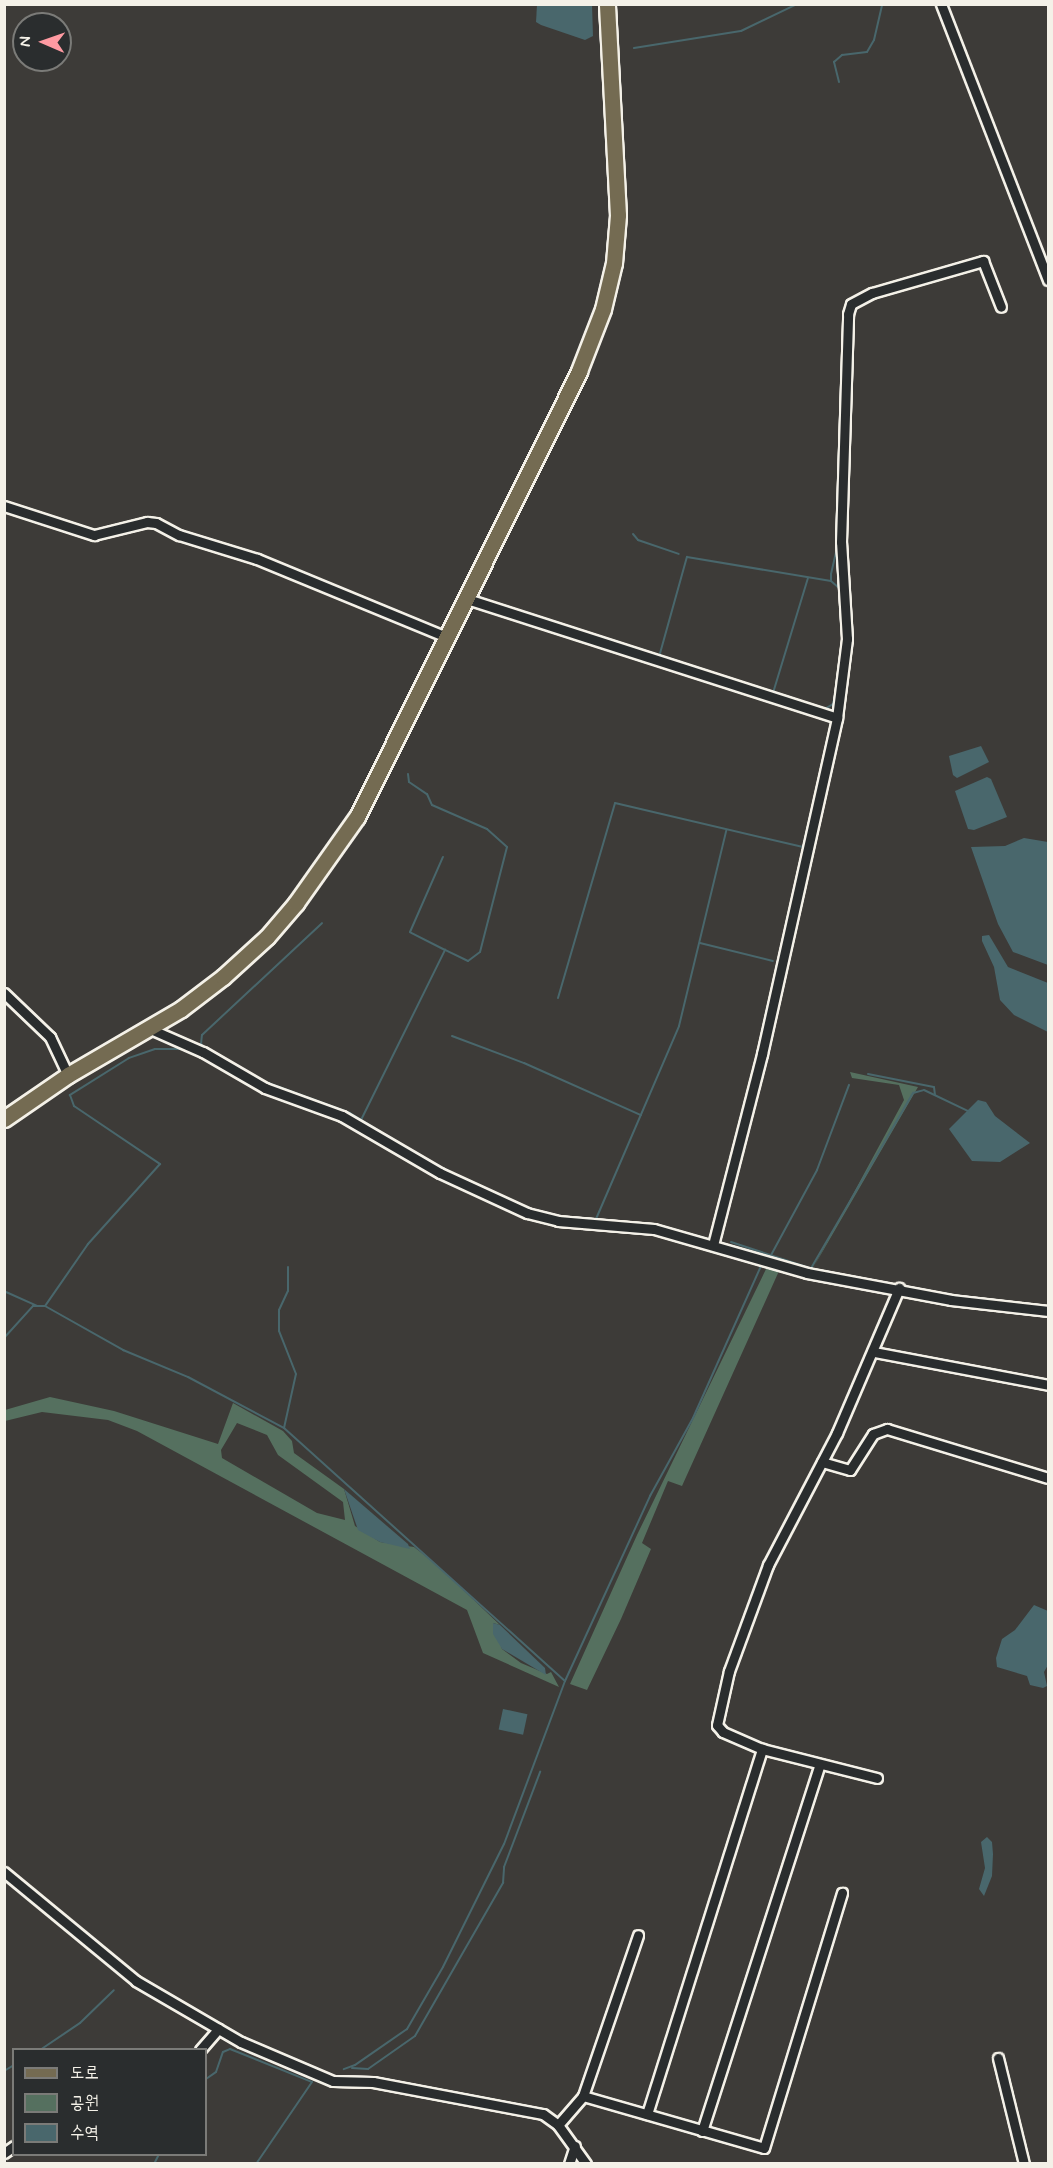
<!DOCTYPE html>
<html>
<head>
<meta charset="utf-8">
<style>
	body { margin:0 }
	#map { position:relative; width:1053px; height:2168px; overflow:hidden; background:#3d3b38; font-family:Mynerve,"Poor Story",sans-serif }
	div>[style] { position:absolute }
	.green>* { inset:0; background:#55705f }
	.water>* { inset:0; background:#49676c; transform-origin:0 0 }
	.stream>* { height:2px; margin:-1px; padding:0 1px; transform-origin:1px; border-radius:1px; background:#49676c }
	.roads { filter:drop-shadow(2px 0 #f4f1e8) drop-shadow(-2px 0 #f4f1e8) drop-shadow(0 2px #f4f1e8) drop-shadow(0 -2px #f4f1e8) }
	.street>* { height:9px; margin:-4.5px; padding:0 4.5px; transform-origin:4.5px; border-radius:4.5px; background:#2a2d2e }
	.primary>* { height:15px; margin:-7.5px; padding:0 7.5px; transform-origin:7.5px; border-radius:7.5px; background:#746b52 }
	span { translate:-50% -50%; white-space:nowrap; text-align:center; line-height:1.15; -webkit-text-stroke:4.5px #2a2d2e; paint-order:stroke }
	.frame { position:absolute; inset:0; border:6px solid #f4f1e8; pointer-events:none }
	.legend { position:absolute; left:12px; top:2048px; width:195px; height:108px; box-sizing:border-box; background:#2a2d2e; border:2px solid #7b7b78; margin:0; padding:8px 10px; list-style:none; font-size:18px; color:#f4f1e8 }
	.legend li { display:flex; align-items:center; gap:12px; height:30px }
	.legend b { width:30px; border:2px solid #7b7b78 }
	.north { position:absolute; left:12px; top:12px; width:60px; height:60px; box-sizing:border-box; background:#2a2d2e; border:2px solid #7b7b78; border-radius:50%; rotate:272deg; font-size:16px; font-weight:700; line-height:24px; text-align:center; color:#f4f1e8 }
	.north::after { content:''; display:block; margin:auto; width:21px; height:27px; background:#ff9aa2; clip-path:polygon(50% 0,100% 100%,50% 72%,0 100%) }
</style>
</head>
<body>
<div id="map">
	<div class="green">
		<i style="clip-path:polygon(850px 1072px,918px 1087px,813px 1268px,904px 1100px,899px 1085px,852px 1078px)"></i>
		<i style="clip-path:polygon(767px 1267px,779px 1271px,682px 1486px,668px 1481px,642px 1543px,651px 1549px,621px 1619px,587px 1690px,570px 1684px,637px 1535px)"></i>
		<i style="clip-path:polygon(evenodd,50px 1397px,114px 1411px,218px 1444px,233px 1403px,283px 1431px,292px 1441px,294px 1453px,344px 1489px,355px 1526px,380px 1542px,414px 1547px,437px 1565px,500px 1625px,493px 1623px,502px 1649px,521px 1663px,547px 1674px,551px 1672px,559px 1687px,483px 1653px,467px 1610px,137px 1431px,108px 1420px,42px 1412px,5px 1421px,5px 1410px,50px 1397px,237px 1423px,267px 1435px,278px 1455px,343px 1502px,345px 1520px,317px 1513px,222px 1458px,221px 1450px,237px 1423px)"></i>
	</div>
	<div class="water">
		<i style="clip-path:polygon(537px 5px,592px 5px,593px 36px,585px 40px,541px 25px,536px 22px)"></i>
		<i style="clip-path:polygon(981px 746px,989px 762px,957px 778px,953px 775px,949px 756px)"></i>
		<i style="clip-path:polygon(987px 777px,991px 779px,1007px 817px,974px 830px,968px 829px,955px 791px)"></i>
		<i style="clip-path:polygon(1024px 838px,1048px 842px,1048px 965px,1013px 952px,998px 924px,971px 847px,1005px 846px)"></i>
		<i style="clip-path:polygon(989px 935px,1008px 967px,1048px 983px,1048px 1032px,1014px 1015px,1000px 1000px,994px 967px,982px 941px,982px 936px)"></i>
		<i style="clip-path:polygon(978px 1100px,986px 1102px,995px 1116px,1030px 1143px,1000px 1162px,972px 1161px,949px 1129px)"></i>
		<i style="clip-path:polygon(344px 1489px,408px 1544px,410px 1549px,380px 1542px,358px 1530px)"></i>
		<i style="clip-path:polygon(1034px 1605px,1048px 1611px,1048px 1665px,1044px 1672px,1047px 1686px,1043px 1688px,1030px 1685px,1027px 1676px,997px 1667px,996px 1658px,1002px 1639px,1015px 1630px)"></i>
		<i style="clip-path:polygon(493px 1623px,500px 1625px,545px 1668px,546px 1675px,502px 1649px,493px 1634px)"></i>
		<i style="left:503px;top:1709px;width:25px;height:21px;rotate:12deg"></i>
		<i style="clip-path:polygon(987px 1837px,992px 1842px,993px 1854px,992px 1876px,984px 1896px,979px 1889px,985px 1868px,981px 1842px)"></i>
	</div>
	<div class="stream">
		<i style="left:634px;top:48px;width:108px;rotate:-9deg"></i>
		<i style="left:741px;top:31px;width:62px;rotate:-25.7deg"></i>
		<i style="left:839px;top:82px;width:21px;rotate:-104deg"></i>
		<i style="left:834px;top:62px;width:11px;rotate:-41deg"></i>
		<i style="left:842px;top:55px;width:25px;rotate:-7deg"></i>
		<i style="left:867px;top:52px;width:14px;rotate:-60deg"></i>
		<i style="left:874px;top:40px;width:37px;rotate:-77deg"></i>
		<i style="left:633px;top:534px;width:8px;rotate:50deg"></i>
		<i style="left:638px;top:540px;width:43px;rotate:18.9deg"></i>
		<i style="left:837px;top:548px;width:27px;rotate:103deg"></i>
		<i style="left:831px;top:574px;width:7px;rotate:90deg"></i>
		<i style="left:831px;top:581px;width:11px;rotate:41deg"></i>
		<i style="left:659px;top:657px;width:104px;rotate:-74.4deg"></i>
		<i style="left:687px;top:557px;width:146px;rotate:9.5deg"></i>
		<i style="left:773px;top:693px;width:120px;rotate:-73.1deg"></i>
		<i style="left:823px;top:710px;width:12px;rotate:-31deg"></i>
		<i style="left:833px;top:704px;width:9px;rotate:-77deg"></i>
		<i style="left:408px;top:774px;width:8px;rotate:83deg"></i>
		<i style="left:409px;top:782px;width:22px;rotate:34deg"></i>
		<i style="left:427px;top:794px;width:12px;rotate:66deg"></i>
		<i style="left:432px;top:805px;width:60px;rotate:23.6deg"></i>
		<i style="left:487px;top:829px;width:27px;rotate:42deg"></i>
		<i style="left:507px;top:847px;width:108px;rotate:104.4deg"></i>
		<i style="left:480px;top:952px;width:15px;rotate:143deg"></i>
		<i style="left:468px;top:961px;width:25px;rotate:-154deg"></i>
		<i style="left:700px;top:943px;width:75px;rotate:13.9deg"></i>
		<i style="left:558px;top:998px;width:203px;rotate:-73.7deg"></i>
		<i style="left:615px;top:803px;width:192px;rotate:13.2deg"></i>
		<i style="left:452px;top:1036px;width:77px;rotate:20.6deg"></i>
		<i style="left:524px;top:1063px;width:128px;rotate:24deg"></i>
		<i style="left:185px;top:1049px;width:30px;rotate:180deg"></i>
		<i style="left:155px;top:1049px;width:28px;rotate:161deg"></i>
		<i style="left:129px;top:1058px;width:70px;rotate:147.9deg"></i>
		<i style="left:70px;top:1095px;width:12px;rotate:70deg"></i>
		<i style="left:74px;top:1106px;width:104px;rotate:34deg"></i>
		<i style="left:160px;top:1164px;width:108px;rotate:132deg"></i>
		<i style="left:88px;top:1244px;width:75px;rotate:124.7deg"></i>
		<i style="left:45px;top:1306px;width:90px;rotate:29.4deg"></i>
		<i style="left:123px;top:1350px;width:70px;rotate:22.6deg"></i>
		<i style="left:188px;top:1377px;width:109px;rotate:28deg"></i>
		<i style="left:284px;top:1428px;width:378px;rotate:42deg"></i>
		<i style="left:565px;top:1681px;width:174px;rotate:110.5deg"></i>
		<i style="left:504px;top:1844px;width:137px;rotate:116.4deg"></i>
		<i style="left:443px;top:1967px;width:72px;rotate:120.1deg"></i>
		<i style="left:407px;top:2029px;width:63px;rotate:145.3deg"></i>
		<i style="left:355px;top:2065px;width:12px;rotate:160deg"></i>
		<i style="left:206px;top:1049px;width:7px;rotate:-135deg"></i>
		<i style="left:201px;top:1044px;width:9px;rotate:-84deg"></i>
		<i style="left:202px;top:1035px;width:164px;rotate:-43deg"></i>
		<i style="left:222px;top:1068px;width:38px;rotate:32deg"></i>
		<i style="left:254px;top:1088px;width:97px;rotate:21deg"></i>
		<i style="left:868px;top:1074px;width:67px;rotate:11.1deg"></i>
		<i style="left:934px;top:1087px;width:8px;rotate:83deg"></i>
		<i style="left:260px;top:1080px;width:96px;rotate:20.1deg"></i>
		<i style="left:350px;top:1113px;width:84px;rotate:31.4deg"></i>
		<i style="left:361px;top:1120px;width:190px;rotate:-63.7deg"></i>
		<i style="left:445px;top:950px;width:39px;rotate:-153deg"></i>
		<i style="left:410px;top:932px;width:82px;rotate:-66.3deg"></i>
		<i style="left:441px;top:1179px;width:81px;rotate:24deg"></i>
		<i style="left:521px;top:1206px;width:13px;rotate:18deg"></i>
		<i style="left:580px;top:1218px;width:66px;rotate:5.2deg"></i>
		<i style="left:534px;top:1219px;width:69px;rotate:8.4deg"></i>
		<i style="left:596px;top:1219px;width:210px;rotate:-66.7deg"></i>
		<i style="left:679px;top:1026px;width:201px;rotate:-76.4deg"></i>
		<i style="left:663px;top:1227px;width:52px;rotate:14.6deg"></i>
		<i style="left:718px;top:1242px;width:64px;rotate:16.4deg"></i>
		<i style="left:731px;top:1242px;width:86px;rotate:18.2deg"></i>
		<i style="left:770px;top:1257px;width:99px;rotate:-61.6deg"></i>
		<i style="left:817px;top:1170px;width:91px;rotate:-69.4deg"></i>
		<i style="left:810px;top:1270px;width:205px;rotate:-59.8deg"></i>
		<i style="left:913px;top:1093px;width:11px;rotate:-15deg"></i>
		<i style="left:924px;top:1090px;width:49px;rotate:25.5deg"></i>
		<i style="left:6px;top:1292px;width:34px;rotate:24deg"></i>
		<i style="left:4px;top:1338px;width:43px;rotate:-47.8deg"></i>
		<i style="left:33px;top:1306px;width:12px"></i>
		<i style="left:284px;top:1428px;width:55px;rotate:-77.5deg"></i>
		<i style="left:296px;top:1374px;width:46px;rotate:-111.6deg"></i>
		<i style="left:279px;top:1331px;width:21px;rotate:-90deg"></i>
		<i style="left:279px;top:1310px;width:21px;rotate:-65deg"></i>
		<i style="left:288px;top:1291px;width:24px;rotate:-90deg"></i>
		<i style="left:565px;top:1681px;width:204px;rotate:-65.3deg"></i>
		<i style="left:650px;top:1496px;width:89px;rotate:-61.1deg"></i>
		<i style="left:693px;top:1418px;width:169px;rotate:-65.9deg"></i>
		<i style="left:40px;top:2050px;width:48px;rotate:-34deg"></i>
		<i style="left:80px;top:2023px;width:47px;rotate:-44.1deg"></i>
		<i style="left:352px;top:2068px;width:16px;rotate:4deg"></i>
		<i style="left:368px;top:2069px;width:57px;rotate:-35.1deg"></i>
		<i style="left:415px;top:2036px;width:177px;rotate:-60.1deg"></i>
		<i style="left:503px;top:1883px;width:16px;rotate:-86deg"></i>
		<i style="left:504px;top:1867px;width:102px;rotate:-69.2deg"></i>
		<i style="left:4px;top:2071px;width:12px;rotate:-31deg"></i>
		<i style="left:206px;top:2079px;width:12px;rotate:-35deg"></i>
		<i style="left:216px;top:2072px;width:21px;rotate:-71deg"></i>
		<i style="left:223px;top:2052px;width:8px;rotate:-23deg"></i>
		<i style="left:230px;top:2049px;width:88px;rotate:21.9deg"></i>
		<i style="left:312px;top:2082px;width:99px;rotate:124.3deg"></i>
		<i style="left:154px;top:2164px;width:11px;rotate:-63deg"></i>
	</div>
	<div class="roads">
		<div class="street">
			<i style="left:941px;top:4px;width:296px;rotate:68.8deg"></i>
			<i style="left:4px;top:506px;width:95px;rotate:17.9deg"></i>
			<i style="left:94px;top:535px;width:55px;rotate:-13.8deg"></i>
			<i style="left:147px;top:522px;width:9px;rotate:6deg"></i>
			<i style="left:156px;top:523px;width:26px;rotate:28deg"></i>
			<i style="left:179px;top:535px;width:82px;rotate:17.1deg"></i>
			<i style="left:257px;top:559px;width:204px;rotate:22.4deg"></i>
			<i style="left:464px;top:598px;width:392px;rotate:17.8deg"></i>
			<i style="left:4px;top:993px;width:64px;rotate:43.7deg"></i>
			<i style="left:50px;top:1037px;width:42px;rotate:64.7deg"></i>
			<i style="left:148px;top:1028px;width:60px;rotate:23.6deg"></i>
			<i style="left:203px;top:1052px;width:72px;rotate:30.1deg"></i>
			<i style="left:265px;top:1088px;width:82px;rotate:20deg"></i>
			<i style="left:342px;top:1116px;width:113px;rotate:30.2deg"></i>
			<i style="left:440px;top:1173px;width:96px;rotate:24.7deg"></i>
			<i style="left:527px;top:1213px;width:32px;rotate:14deg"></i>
			<i style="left:558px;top:1221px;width:96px;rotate:4.8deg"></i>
			<i style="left:654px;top:1229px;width:159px;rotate:16deg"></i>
			<i style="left:807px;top:1273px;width:147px;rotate:10.6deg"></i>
			<i style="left:951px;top:1300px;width:98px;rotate:6.5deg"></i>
			<i style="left:713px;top:1245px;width:197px;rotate:-75.6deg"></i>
			<i style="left:762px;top:1054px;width:344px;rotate:-77.4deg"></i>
			<i style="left:837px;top:718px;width:80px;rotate:-82.8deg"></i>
			<i style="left:847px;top:639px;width:97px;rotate:-93.5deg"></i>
			<i style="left:841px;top:542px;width:228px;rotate:-88.2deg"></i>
			<i style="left:848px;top:314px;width:10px;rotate:-73deg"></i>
			<i style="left:851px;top:304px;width:24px;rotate:-28deg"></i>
			<i style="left:872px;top:293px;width:116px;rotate:-16.1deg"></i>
			<i style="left:983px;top:261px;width:49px;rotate:68.6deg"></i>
			<i style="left:874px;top:1352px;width:177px;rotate:10.7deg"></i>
			<i style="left:822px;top:1462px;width:29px;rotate:16deg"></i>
			<i style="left:850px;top:1470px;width:43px;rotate:-57.4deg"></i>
			<i style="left:873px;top:1434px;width:15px;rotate:-20deg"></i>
			<i style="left:887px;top:1429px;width:168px;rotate:16.9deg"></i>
			<i style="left:877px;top:1778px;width:119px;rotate:-165.8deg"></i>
			<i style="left:762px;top:1749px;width:43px;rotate:-156.4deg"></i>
			<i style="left:723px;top:1732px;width:9px;rotate:-131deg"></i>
			<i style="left:717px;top:1725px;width:55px;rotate:-77.5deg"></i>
			<i style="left:729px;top:1671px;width:113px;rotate:-69.8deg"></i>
			<i style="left:768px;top:1565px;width:149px;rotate:-62.4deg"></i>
			<i style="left:837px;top:1433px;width:158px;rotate:-66.8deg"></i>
			<i style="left:4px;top:1872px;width:171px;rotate:39.5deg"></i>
			<i style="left:136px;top:1981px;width:121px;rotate:30.2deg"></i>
			<i style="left:241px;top:2042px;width:100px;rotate:23deg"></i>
			<i style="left:333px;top:2081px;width:40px;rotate:1.4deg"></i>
			<i style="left:373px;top:2082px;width:173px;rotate:10.7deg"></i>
			<i style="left:543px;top:2114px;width:19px;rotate:36deg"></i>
			<i style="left:558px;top:2125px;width:48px;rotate:54.3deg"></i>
			<i style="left:200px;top:2050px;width:28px;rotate:-49deg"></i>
			<i style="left:998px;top:2058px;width:109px;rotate:76.2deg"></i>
			<i style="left:583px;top:2096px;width:170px;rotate:-71.1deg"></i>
			<i style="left:647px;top:2114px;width:383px;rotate:-72.5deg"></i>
			<i style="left:558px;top:2125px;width:38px;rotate:-49deg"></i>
			<i style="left:583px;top:2096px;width:188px;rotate:16deg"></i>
			<i style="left:764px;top:2148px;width:267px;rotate:-73deg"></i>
			<i style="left:702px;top:2131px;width:383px;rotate:-72.2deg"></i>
			<i style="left:4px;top:2153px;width:12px;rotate:-35deg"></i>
			<i style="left:569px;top:2164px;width:19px;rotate:-72deg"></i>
		</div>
		<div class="primary">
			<i style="left:4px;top:1119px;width:78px;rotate:-34.5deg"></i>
			<i style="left:68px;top:1075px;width:131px;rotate:-30.3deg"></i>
			<i style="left:181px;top:1009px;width:53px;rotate:-37.3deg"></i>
			<i style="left:223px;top:977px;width:59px;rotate:-42.3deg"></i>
			<i style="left:267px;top:937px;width:45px;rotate:-49.5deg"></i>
			<i style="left:296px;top:903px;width:105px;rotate:-54.7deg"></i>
			<i style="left:357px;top:817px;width:498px;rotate:-63.5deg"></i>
			<i style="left:579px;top:371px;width:66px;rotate:-68.8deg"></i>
			<i style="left:603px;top:309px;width:47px;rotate:-76.6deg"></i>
			<i style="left:614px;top:263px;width:48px;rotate:-85.2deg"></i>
			<i style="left:618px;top:215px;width:211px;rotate:-93deg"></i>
		</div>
	</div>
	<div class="frame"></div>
	<ul class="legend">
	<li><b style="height:8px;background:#746b52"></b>도로</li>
	<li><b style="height:16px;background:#55705f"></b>공원</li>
	<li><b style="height:16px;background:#49676c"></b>수역</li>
	</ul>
	<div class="north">N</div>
</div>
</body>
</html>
